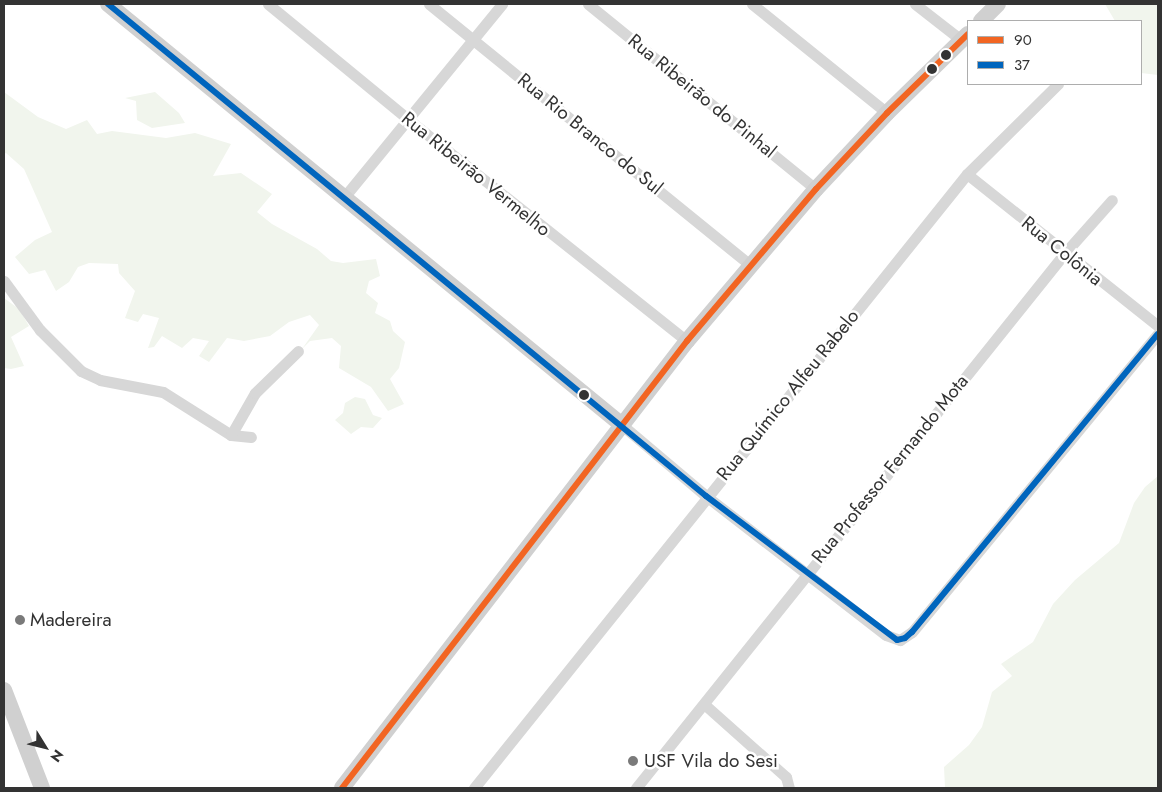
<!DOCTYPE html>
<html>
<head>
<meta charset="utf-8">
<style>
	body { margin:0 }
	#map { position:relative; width:1162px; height:792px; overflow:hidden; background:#fff; font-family:Jost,sans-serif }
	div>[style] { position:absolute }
	.green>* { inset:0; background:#f1f5ed }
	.street>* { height:11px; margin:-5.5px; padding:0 5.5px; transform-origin:5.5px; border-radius:5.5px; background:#d7d7d7 }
	.secondary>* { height:16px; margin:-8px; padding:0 8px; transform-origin:8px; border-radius:8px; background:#d0d0d0 }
	.bus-1>* { height:6px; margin:-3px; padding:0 3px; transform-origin:3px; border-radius:3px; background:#f26522 }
	.bus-2>* { height:6px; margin:-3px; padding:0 3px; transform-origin:3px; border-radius:3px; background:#0065bd }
	.dots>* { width:14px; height:14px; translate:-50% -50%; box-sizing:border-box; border:2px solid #fff; border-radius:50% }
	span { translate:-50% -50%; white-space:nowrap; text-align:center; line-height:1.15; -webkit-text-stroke:5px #fff; paint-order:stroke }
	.street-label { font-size:19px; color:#333 }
	.poi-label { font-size:19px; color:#333 }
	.left { translate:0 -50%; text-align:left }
	.frame { position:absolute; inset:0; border:5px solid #333; pointer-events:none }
	.legend { position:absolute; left:967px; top:20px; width:175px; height:65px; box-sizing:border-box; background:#fff; border:1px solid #adadad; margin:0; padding:6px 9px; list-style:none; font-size:15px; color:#333 }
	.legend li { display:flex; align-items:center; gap:10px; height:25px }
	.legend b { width:25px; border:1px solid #adadad }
	.north { position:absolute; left:20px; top:722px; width:50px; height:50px; -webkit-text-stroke:4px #fff; paint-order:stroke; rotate:126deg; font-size:14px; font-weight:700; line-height:20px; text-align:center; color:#333 }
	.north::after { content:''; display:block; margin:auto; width:18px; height:22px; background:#333; clip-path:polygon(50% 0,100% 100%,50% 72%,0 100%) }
</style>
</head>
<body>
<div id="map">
	<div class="green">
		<i style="clip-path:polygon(1105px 4px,1158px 4px,1158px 75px,1141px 73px,1141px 21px,1115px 21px)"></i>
		<i style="clip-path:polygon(4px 92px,38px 117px,66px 129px,87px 120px,97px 134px,112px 131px,166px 138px,195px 133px,231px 144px,213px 176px,241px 173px,272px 194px,257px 212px,272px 224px,317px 249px,331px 261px,343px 263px,376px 259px,380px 276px,369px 281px,366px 293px,378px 303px,375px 313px,390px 321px,393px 331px,405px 342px,399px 368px,390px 379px,404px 404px,388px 411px,371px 387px,339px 368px,341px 346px,332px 338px,310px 341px,302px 349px,319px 325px,310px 315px,289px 322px,270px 336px,244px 341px,227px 338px,209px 362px,199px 356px,209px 341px,193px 338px,182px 348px,162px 336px,154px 347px,148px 348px,159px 318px,143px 314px,138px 322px,125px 318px,135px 291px,119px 273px,118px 264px,89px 263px,78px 267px,69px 282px,56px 291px,45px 270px,29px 274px,15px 257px,35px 240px,52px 232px,24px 169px,6px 153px,4px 154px)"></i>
		<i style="clip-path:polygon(155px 92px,179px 113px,185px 123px,152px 128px,137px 120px,136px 101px,125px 98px)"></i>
		<i style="clip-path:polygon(4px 298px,19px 309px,29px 326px,11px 337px,24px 366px,11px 369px,4px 368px)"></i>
		<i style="clip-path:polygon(355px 397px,365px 399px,373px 415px,382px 418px,373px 428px,361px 427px,351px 434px,335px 420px,343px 413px,345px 403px)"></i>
		<i style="clip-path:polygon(1158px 476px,1158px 788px,945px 788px,944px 767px,969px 745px,982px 727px,992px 692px,1012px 676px,1001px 664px,1033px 642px,1053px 604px,1075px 580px,1119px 543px,1134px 503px,1145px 487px)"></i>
	</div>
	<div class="street">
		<i style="left:268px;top:4px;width:183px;rotate:39.4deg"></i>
		<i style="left:409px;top:120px;width:355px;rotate:38.5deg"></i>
		<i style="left:429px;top:4px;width:414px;rotate:39.1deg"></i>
		<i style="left:588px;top:4px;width:294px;rotate:39.1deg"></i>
		<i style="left:752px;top:4px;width:174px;rotate:38.9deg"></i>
		<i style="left:915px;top:4px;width:58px;rotate:38deg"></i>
		<i style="left:967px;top:174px;width:244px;rotate:38.5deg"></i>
		<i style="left:345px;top:196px;width:248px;rotate:-50.7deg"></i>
		<i style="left:4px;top:281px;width:61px;rotate:53.7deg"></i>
		<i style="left:40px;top:330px;width:58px;rotate:45deg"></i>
		<i style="left:81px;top:371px;width:21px;rotate:25deg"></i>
		<i style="left:100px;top:380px;width:64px;rotate:10.8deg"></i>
		<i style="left:163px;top:392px;width:80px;rotate:32.3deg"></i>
		<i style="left:231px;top:435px;width:20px;rotate:6deg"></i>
		<i style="left:622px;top:425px;width:110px;rotate:40.2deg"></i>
		<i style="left:706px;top:496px;width:227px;rotate:37.7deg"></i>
		<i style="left:886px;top:635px;width:15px;rotate:20deg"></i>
		<i style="left:900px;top:640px;width:14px;rotate:-34deg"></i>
		<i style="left:912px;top:632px;width:386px;rotate:-50.5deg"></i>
		<i style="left:231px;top:435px;width:48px;rotate:-60.3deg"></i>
		<i style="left:255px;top:393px;width:60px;rotate:-44.3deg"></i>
		<i style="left:704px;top:704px;width:110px;rotate:41.7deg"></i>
		<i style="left:786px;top:777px;width:11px;rotate:75deg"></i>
		<i style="left:474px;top:788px;width:787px;rotate:-51.24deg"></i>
		<i style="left:967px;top:174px;width:128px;rotate:-44.7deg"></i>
		<i style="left:636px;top:788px;width:684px;rotate:-51.29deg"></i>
		<i style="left:1064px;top:254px;width:72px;rotate:-48.4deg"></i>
	</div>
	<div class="secondary">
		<i style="left:108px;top:4px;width:664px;rotate:39.32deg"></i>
		<i style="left:981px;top:21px;width:24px;rotate:-45deg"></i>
		<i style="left:4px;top:690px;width:105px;rotate:68.8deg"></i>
		<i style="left:342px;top:788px;width:565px;rotate:-52.34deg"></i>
		<i style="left:687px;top:341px;width:199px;rotate:-49.7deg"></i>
		<i style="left:816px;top:189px;width:104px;rotate:-46.9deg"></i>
		<i style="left:887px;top:113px;width:113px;rotate:-44.3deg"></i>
	</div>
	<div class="bus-1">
		<i style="left:342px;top:788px;width:565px;rotate:-52.34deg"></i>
		<i style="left:687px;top:341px;width:199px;rotate:-49.7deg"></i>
		<i style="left:816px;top:189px;width:104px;rotate:-46.9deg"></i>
		<i style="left:887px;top:113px;width:113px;rotate:-44.3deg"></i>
	</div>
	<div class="bus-2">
		<i style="left:108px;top:4px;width:774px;rotate:39.45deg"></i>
		<i style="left:706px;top:496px;width:239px;rotate:37deg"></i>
		<i style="left:897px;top:640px;width:8px;rotate:-14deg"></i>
		<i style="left:905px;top:638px;width:9px;rotate:-41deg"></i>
		<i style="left:912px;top:632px;width:386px;rotate:-50.5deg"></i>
	</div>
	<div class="dots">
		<i style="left:946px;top:55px;background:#333"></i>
		<i style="left:932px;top:69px;background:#333"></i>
		<i style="left:584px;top:395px;background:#333"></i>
		<i style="left:20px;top:620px;background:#7a7a7a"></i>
		<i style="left:633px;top:761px;background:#7a7a7a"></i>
	</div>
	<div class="street-label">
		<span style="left:702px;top:96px;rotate:39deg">Rua Ribeirão do Pinhal</span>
		<span style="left:590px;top:134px;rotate:39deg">Rua Rio Branco do Sul</span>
		<span style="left:476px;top:174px;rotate:39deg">Rua Ribeirão Vermelho</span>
		<span style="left:1062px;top:251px;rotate:39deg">Rua Colônia</span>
		<span style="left:788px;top:395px;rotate:-51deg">Rua Químico Alfeu Rabelo</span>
		<span style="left:890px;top:469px;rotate:-51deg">Rua Professor Fernando Mota</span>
	</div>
	<div class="poi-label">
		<span class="left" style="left:30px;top:620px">Madereira</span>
		<span class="left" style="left:644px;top:761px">USF Vila do Sesi</span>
	</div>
	<div class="frame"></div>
	<ul class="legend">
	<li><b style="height:6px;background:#f26522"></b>90</li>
	<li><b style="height:6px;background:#0065bd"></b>37</li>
	</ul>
	<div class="north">N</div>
</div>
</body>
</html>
